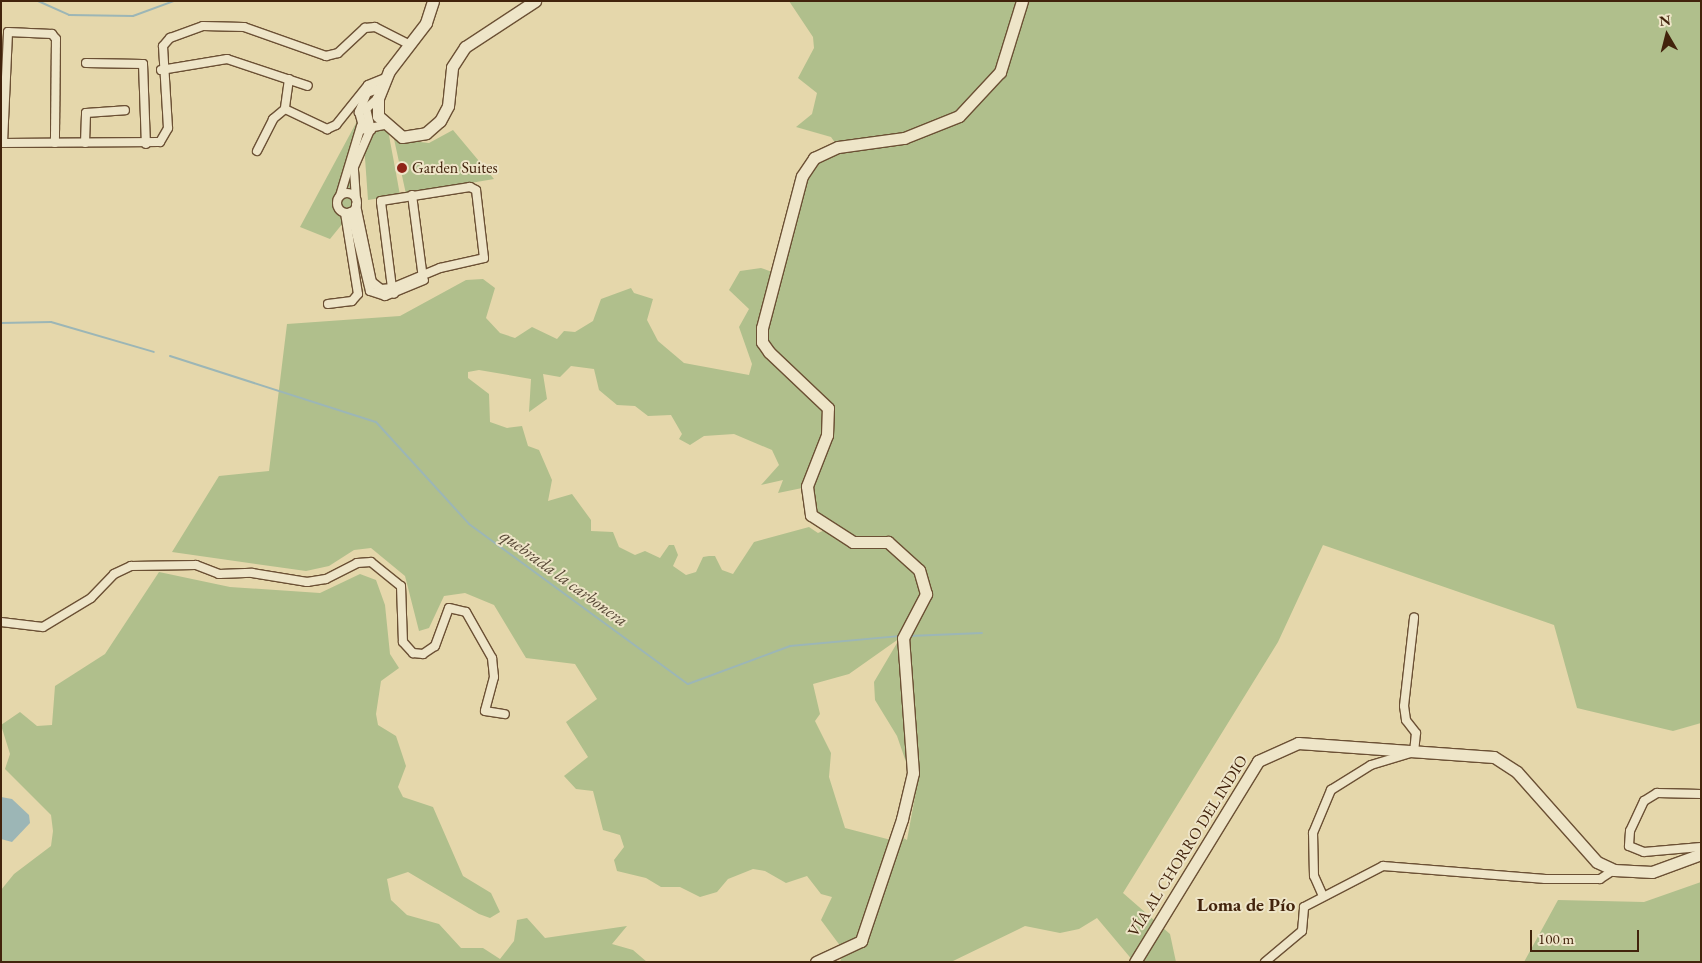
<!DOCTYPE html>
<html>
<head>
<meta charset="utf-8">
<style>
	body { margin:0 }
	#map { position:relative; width:1702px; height:963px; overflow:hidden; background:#e5d7ab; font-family:"EB Garamond",serif }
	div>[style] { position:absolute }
	.green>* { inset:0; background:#b0bf8c }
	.water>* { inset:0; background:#9cb6b6 }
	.stream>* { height:2px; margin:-1px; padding:0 1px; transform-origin:1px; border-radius:1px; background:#9cb6b6 }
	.roads { filter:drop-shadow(1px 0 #6b5034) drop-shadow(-1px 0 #6b5034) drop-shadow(0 1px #6b5034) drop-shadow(0 -1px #6b5034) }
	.street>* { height:8px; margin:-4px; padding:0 4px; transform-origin:4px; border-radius:4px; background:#eee5c8 }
	.street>.ring { margin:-4px; padding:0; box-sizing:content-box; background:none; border:8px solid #eee5c8; border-radius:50% }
	.secondary>* { height:11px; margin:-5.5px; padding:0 5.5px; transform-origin:5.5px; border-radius:5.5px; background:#eee5c8 }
	.dots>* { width:14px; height:14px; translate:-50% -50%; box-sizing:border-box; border:2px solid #eee5c8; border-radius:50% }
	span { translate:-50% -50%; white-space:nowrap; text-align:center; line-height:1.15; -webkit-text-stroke:4px #eee5c8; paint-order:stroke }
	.poi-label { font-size:16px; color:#42230c }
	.left { translate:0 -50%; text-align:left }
	.street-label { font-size:16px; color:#42230c }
	.water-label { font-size:18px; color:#584836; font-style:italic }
	.quarter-label { font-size:19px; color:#42230c; font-weight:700 }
	.frame { position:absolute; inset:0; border:2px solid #42230c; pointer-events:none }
	.north { position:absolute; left:1642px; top:10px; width:50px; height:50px; -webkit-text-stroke:4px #eee5c8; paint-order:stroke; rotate:352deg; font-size:14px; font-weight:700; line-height:20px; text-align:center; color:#42230c }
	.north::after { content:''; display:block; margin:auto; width:18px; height:22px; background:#42230c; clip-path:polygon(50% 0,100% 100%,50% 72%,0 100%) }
	.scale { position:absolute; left:1530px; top:930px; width:109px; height:22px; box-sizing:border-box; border:2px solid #42230c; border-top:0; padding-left:6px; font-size:15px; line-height:18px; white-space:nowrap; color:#42230c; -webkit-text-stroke:4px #eee5c8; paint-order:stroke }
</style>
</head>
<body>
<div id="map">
	<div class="green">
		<i style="clip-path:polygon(evenodd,789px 1px,1701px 1px,1701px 723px,1673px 731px,1577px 708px,1554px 625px,1323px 545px,1278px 642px,1123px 893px,1170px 934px,1176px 962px,1134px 962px,1097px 918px,1079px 929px,1060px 933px,1025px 926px,951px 962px,840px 962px,844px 951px,821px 920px,832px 897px,821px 894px,807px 876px,786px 883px,765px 871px,753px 869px,728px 879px,717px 892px,700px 897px,680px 887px,661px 887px,646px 878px,617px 871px,614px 860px,624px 847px,620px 835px,603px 830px,593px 791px,576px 789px,564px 776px,588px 757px,566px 722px,597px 699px,575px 664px,526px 658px,494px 605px,465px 593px,444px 596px,429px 628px,419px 631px,405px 576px,371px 548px,354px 550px,329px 566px,306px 571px,172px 552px,219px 476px,269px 471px,287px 324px,400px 316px,466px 280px,483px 279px,495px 288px,486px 318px,500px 333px,515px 338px,532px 327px,557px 339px,564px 331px,575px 332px,593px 321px,601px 299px,631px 288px,634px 293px,653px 299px,647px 320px,658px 341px,684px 363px,749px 375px,752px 364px,739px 327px,749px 309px,729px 290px,740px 271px,761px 268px,772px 272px,802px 176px,814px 158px,838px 147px,831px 137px,796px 127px,812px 114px,817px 93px,798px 78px,814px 48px,813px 37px,789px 1px,571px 366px,594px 369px,599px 390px,617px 405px,635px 406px,648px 416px,671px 415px,682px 434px,679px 439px,690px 445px,704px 436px,734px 434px,772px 450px,779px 465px,761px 485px,783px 480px,778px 493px,807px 487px,811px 515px,827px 529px,818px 533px,809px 527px,754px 542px,733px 574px,722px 570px,715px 556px,709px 556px,703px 557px,696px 572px,686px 575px,673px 566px,678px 555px,674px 545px,669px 545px,660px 558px,645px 551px,635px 555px,619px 547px,613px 532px,591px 531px,591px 520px,572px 494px,548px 501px,552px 480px,539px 450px,528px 446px,522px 426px,507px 428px,490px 422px,489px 394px,468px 378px,468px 372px,479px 370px,531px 379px,529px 412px,547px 399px,543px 374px,560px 377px,571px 366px,789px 1px,900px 638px,874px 682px,875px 700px,897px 736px,916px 791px,907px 840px,896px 834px,891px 840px,845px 828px,829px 777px,831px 753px,815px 721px,820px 714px,813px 684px,849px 674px,900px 638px)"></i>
		<i style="clip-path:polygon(369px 99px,372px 108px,357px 141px,361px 201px,330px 239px,300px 227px)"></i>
		<i style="clip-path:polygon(377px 117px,388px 130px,400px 195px,368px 200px,364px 144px)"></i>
		<i style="clip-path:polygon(453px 130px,494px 179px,406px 194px,394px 139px,429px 143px)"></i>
		<i style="clip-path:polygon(159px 572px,230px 587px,320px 593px,360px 574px,376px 580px,385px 605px,390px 654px,399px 668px,381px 681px,376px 714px,378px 725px,396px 736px,406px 766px,398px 787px,403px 797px,433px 807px,463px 876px,491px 893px,500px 912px,490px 918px,479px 914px,408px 872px,387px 879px,391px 900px,407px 915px,439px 924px,461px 948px,483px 948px,500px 959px,514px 941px,517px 920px,527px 918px,545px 938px,627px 926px,612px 944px,633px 950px,647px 962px,1px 962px,1px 890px,14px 874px,51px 846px,53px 831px,51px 815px,5px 769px,10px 754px,1px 725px,20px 712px,37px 726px,52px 725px,55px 686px,105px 654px)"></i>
		<i style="clip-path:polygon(1701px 882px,1701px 962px,1524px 962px,1558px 900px,1644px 902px)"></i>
	</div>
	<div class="water">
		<i style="clip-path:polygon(1px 797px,12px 799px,29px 815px,30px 823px,12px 842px,1px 839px)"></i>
	</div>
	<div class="stream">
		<i style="left:38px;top:1px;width:34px;rotate:24deg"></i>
		<i style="left:69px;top:15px;width:64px;rotate:0.9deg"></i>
		<i style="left:133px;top:16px;width:44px;rotate:-20.1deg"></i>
		<i style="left:1px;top:323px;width:50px;rotate:-1.1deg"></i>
		<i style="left:51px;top:322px;width:107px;rotate:16.2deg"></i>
		<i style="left:170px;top:356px;width:216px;rotate:17.8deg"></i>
		<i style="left:376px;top:422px;width:138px;rotate:47.6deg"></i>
		<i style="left:469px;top:524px;width:271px;rotate:36.2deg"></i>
		<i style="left:688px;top:684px;width:109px;rotate:-20.4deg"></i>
		<i style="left:790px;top:646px;width:109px;rotate:-5.2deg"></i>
		<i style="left:909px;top:636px;width:73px;rotate:-2.4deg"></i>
	</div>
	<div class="roads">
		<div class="street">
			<i style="left:86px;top:63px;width:57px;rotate:1deg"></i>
			<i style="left:143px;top:64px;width:80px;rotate:87.9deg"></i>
			<i style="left:161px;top:70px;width:67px;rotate:-9.5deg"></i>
			<i style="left:227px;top:59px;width:85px;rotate:18.4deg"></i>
			<i style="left:289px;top:79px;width:30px;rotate:98deg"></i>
			<i style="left:285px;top:109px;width:47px;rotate:25.5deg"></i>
			<i style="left:327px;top:129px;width:10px;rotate:-24deg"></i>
			<i style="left:336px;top:125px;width:51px;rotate:-51.3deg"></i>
			<i style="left:368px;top:85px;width:18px;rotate:-22deg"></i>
			<i style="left:380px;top:88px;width:14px;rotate:159deg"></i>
			<i style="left:367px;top:93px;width:21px;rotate:113deg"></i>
			<i style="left:359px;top:112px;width:18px;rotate:74deg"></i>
			<i style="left:364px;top:129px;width:20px;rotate:-11deg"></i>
			<i style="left:371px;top:130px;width:22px;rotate:-103deg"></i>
			<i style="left:366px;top:109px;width:16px;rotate:-43deg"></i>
			<i style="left:1px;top:143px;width:159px;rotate:-0.4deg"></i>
			<i style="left:160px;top:142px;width:16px;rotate:-60deg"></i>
			<i style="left:168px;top:128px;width:82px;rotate:-93.5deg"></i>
			<i style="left:163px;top:46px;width:11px;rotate:-49deg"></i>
			<i style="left:170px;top:38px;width:35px;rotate:-20deg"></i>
			<i style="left:203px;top:26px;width:41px;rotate:1.4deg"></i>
			<i style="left:244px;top:27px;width:87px;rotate:19.5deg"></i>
			<i style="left:326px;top:56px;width:12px;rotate:-14deg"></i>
			<i style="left:338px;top:53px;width:37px;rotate:-43deg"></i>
			<i style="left:365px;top:28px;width:10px;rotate:-6deg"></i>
			<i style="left:375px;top:27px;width:38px;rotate:27deg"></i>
			<i style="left:3px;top:143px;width:111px;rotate:-87.4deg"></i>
			<i style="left:8px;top:32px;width:44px;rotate:2.6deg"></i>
			<i style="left:52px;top:34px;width:6px;rotate:51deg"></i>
			<i style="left:56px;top:39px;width:104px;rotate:90.6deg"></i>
			<i style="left:85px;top:143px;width:30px;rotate:-88deg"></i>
			<i style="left:86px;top:113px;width:39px;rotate:-4deg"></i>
			<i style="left:257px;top:151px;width:36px;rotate:-63deg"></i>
			<i style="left:273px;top:119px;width:16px;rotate:-40deg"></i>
			<i class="ring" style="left:337px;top:193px;width:12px;height:12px"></i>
			<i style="left:412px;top:195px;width:85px;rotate:82.5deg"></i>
			<i style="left:340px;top:196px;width:73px;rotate:-73.3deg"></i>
			<i style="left:356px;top:199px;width:32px;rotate:-94deg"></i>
			<i style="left:354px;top:167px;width:40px;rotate:-66.6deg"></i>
			<i style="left:356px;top:205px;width:79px;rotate:78.3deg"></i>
			<i style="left:372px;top:282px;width:11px;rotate:38deg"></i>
			<i style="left:381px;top:289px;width:11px;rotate:-5deg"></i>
			<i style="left:392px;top:288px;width:52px;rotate:-22.6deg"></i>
			<i style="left:440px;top:268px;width:45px;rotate:-12.8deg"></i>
			<i style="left:484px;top:258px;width:68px;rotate:-96.7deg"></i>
			<i style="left:476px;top:190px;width:7px;rotate:-153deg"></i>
			<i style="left:470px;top:187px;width:90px;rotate:171.1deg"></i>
			<i style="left:381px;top:201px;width:1px;rotate:90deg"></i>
			<i style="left:381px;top:202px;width:87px;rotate:82.7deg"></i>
			<i style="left:392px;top:288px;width:6px;rotate:72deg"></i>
			<i style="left:351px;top:212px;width:81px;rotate:76.5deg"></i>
			<i style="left:370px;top:291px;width:16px;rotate:18deg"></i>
			<i style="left:385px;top:296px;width:42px;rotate:-22.3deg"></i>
			<i style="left:328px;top:304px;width:24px;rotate:-7deg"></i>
			<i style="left:352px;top:301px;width:9px;rotate:-49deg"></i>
			<i style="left:358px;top:294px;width:82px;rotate:-99.1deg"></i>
			<i style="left:1px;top:622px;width:42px;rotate:6.8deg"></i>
			<i style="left:43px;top:627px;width:56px;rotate:-31.1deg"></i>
			<i style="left:91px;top:598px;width:33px;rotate:-46deg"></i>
			<i style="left:114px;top:574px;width:19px;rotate:-25deg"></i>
			<i style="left:131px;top:566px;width:65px;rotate:-0.9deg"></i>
			<i style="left:196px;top:565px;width:25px;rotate:21deg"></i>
			<i style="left:219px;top:574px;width:33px;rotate:-2deg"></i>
			<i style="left:252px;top:573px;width:56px;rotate:9.3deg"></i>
			<i style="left:307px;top:582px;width:19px;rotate:-9deg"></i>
			<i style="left:326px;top:579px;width:35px;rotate:-27deg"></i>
			<i style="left:357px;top:563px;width:14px;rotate:-4deg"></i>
			<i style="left:371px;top:562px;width:38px;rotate:39deg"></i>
			<i style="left:401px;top:586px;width:56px;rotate:88deg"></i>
			<i style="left:403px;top:642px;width:15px;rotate:48deg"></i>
			<i style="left:413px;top:653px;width:10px;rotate:6deg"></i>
			<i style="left:423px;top:654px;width:14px;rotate:-34deg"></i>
			<i style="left:435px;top:646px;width:40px;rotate:-69.8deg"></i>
			<i style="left:449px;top:608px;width:17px;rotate:13deg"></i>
			<i style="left:466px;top:612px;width:53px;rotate:60.5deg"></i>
			<i style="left:492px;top:658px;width:19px;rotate:84deg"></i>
			<i style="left:494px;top:677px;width:35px;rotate:105deg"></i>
			<i style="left:485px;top:711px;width:20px;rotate:9deg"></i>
			<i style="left:1701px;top:794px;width:44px;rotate:-178.7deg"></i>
			<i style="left:1657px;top:793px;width:15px;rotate:148deg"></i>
			<i style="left:1644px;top:801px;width:33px;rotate:115deg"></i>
			<i style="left:1630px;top:831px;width:15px;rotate:94deg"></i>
			<i style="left:1629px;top:846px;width:16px;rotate:22deg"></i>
			<i style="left:1644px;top:852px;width:57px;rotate:-5deg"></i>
			<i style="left:1323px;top:896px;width:22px;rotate:-114deg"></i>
			<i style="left:1314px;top:876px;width:43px;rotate:-91.3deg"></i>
			<i style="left:1313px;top:833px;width:47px;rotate:-67.3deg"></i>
			<i style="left:1331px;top:790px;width:47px;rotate:-32deg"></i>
			<i style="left:1371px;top:765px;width:45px;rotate:-16.8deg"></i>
			<i style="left:1414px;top:752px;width:19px;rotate:-84deg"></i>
			<i style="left:1416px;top:733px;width:16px;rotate:-128deg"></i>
			<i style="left:1406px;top:720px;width:14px;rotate:-98deg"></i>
			<i style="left:1404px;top:706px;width:89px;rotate:-83.5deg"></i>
			<i style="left:1265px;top:962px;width:48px;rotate:-40deg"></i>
			<i style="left:1302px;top:931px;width:24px;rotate:-85deg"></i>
			<i style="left:1304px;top:907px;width:89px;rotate:-27.4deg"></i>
			<i style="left:1383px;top:866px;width:163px;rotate:4.6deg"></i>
			<i style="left:1545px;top:879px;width:55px"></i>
			<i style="left:1600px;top:879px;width:17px;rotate:-33deg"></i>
		</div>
		<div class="secondary">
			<i style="left:433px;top:1px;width:23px;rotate:108deg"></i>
			<i style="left:426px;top:23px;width:61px;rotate:127.6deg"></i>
			<i style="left:389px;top:71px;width:29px;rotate:112deg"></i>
			<i style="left:378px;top:98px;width:18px;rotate:90deg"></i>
			<i style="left:378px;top:116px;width:32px;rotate:41deg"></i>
			<i style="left:402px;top:137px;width:24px;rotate:-9deg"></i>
			<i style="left:426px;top:133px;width:18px;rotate:-41deg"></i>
			<i style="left:440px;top:121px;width:17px;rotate:-62deg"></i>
			<i style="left:448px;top:106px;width:39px;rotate:-84deg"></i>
			<i style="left:452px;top:67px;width:24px;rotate:-57deg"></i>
			<i style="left:465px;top:47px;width:84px;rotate:-33.3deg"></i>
			<i style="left:816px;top:962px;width:50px;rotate:-25deg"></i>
			<i style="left:861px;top:941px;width:129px;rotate:-71.4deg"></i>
			<i style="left:902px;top:819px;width:47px;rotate:-76.6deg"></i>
			<i style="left:913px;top:773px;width:135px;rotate:-94.2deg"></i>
			<i style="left:903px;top:638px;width:50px;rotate:-62.4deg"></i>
			<i style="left:926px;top:594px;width:25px;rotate:-106deg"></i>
			<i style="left:919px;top:570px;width:42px;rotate:-137.9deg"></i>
			<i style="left:888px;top:542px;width:35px;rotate:180deg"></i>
			<i style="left:853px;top:542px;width:50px;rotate:-147.3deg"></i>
			<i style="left:811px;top:515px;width:29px;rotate:-98deg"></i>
			<i style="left:807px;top:486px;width:55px;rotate:-68.6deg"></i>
			<i style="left:827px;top:435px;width:27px;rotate:-88deg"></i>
			<i style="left:828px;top:408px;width:81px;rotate:-136.5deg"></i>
			<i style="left:769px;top:352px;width:12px;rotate:-125deg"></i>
			<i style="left:762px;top:342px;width:14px;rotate:-90deg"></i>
			<i style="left:762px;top:328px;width:157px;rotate:-75.3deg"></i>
			<i style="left:802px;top:176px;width:22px;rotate:-56deg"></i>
			<i style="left:814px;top:158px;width:26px;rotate:-25deg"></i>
			<i style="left:838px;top:147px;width:67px;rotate:-7.8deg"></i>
			<i style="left:904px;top:138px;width:59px;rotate:-21.8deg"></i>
			<i style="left:959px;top:116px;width:60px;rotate:-47deg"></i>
			<i style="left:1000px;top:72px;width:74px;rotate:-72.8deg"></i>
			<i style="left:1135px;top:962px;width:236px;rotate:-58.5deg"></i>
			<i style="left:1258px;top:761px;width:44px;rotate:-24.2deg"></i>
			<i style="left:1298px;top:743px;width:196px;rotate:4.1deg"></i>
			<i style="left:1494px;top:757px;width:27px;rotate:33deg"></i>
			<i style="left:1517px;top:772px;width:120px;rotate:48.4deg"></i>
			<i style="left:1597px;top:862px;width:19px;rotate:25deg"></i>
			<i style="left:1614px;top:870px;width:38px;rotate:3deg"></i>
			<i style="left:1652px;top:872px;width:52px;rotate:-20.2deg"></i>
		</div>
	</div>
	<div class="dots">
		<i style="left:402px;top:168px;background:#8f2418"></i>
	</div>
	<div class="poi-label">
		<span class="left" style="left:412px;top:168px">Garden Suites</span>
	</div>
	<div class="street-label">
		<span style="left:1188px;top:846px;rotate:-58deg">VÍA AL CHORRO DEL INDIO</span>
	</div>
	<div class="water-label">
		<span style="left:564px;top:578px;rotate:36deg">quebrada la carbonera</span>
	</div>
	<div class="quarter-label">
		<span style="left:1246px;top:905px">Loma de Pío</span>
	</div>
	<div class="frame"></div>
	<div class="north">N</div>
	<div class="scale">100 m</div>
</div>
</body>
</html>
